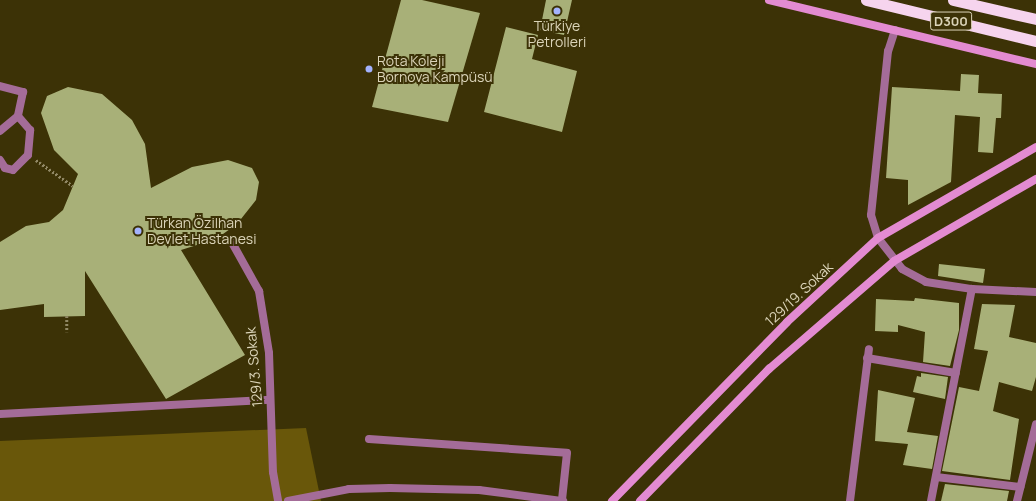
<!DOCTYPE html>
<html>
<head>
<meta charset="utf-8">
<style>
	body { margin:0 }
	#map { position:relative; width:1036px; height:501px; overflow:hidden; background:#3c3206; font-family:Manrope,sans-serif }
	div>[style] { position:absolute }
	.green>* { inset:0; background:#69570a }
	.building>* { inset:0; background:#a8b078 }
	.path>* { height:2.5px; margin-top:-1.25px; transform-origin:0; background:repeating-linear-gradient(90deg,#918865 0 2px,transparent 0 4px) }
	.service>* { height:8px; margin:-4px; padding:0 4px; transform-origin:4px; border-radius:4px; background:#a46c98 }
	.minor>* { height:8px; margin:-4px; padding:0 4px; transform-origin:4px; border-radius:4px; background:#a46c98 }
	.secondary>* { height:8px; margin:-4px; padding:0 4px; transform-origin:4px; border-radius:4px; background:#e38bd1 }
	.trunk>* { height:11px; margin:-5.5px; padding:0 5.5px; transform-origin:5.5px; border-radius:5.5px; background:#f6d4ee }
	.dots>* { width:11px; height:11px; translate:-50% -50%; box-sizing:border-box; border:2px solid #3c3206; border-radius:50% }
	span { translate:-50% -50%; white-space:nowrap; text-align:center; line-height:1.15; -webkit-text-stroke:4px #3c3206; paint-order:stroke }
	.shield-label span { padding:1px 3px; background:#3c3206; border:1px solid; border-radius:3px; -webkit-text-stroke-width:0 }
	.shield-label { font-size:13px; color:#dbd4b9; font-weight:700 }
	.poi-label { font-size:14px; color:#dbd4b9 }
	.left { translate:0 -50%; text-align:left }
	.street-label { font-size:14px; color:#dbd4b9 }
</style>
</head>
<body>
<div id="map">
	<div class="green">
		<i style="clip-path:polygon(306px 428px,321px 501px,0 501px,0 441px)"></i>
	</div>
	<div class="building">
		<i style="clip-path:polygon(401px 0,422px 0,480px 13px,448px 122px,372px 107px)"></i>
		<i style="clip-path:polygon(546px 0,572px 0,564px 35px,540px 30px)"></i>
		<i style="clip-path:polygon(506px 27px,538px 35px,532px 59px,577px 71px,562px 132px,484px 112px)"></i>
		<i style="clip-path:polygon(961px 74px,979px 75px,978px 93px,1002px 94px,1001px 118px,996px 118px,993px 153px,978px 152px,980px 117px,955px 115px,951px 182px,908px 205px,908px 180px,886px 178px,892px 87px,960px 91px)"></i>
		<i style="clip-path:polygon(68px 87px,102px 94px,132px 120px,145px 144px,151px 188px,192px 167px,228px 160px,252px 168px,259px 182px,256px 200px,237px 224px,216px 239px,181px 250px,245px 355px,166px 399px,85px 271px,85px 316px,44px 317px,44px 304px,0 310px,0 242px,26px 226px,49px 222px,63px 210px,78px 174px,54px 150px,41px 113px,47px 96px)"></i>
		<i style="clip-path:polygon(939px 264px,985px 269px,983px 283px,938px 276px)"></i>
		<i style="clip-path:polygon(915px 298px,959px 303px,959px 330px,950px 366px,923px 362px,925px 332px,898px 325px,898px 332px,875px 331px,876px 299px,914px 301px)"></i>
		<i style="clip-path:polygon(982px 304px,1015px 305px,1009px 337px,1036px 343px,1036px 377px,1032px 391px,999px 382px,993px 411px,1019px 419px,1010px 480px,942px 471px,959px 387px,979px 391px,988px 351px,974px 349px)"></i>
		<i style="clip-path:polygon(921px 373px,948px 377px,945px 399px,913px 392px,917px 376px,921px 377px)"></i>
		<i style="clip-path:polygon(878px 390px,915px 398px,907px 432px,938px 436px,932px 469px,903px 465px,908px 444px,875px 441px)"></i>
		<i style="clip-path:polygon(945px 484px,1009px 491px,1007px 501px,941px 501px)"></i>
	</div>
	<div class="path">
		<i style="left:36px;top:160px;width:45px;rotate:35.1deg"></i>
		<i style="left:67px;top:316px;width:16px;rotate:90deg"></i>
	</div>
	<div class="service">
		<i style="left:0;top:86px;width:24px;rotate:15deg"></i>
		<i style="left:23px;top:92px;width:25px;rotate:102deg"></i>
		<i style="left:0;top:131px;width:23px;rotate:-40deg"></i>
		<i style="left:0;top:160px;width:9px;rotate:58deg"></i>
		<i style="left:5px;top:168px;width:8px;rotate:14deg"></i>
		<i style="left:13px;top:170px;width:21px;rotate:-45deg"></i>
		<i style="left:28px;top:155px;width:25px;rotate:-85deg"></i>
		<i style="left:30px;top:130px;width:18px;rotate:-131deg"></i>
		<i style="left:0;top:414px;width:270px;rotate:-3deg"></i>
		<i style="left:369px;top:439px;width:198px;rotate:4deg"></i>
		<i style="left:567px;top:453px;width:47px;rotate:96.1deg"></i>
	</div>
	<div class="minor">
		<i style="left:895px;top:30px;width:22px;rotate:108deg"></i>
		<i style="left:888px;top:51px;width:165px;rotate:95.9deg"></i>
		<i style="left:871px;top:215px;width:24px;rotate:73deg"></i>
		<i style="left:878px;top:238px;width:39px;rotate:52deg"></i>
		<i style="left:902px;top:269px;width:27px;rotate:28deg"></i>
		<i style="left:926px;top:282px;width:47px;rotate:8.7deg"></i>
		<i style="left:972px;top:289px;width:64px;rotate:2.7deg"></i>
		<i style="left:230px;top:239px;width:60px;rotate:60.9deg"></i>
		<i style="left:259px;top:291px;width:63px;rotate:80.8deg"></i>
		<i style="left:269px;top:353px;width:119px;rotate:88.1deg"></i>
		<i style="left:273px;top:472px;width:29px;rotate:80deg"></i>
		<i style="left:867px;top:358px;width:90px;rotate:9.6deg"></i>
		<i style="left:936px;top:477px;width:85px;rotate:6.8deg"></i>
		<i style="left:288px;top:501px;width:62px;rotate:-11.1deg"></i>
		<i style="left:349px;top:489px;width:41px;rotate:-1.4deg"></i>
		<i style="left:390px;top:488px;width:89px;rotate:1.3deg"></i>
		<i style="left:479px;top:490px;width:85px;rotate:7.5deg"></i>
		<i style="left:850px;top:501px;width:153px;rotate:-82.9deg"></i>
		<i style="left:931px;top:501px;width:216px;rotate:-79.1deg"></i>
		<i style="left:1017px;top:501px;width:79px;rotate:-76.1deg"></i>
	</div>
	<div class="secondary">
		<i style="left:769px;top:0;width:275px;rotate:13.5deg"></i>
		<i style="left:612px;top:501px;width:250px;rotate:-45.6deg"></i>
		<i style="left:787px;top:322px;width:124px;rotate:-42.7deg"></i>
		<i style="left:878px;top:238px;width:182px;rotate:-29.9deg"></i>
		<i style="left:640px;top:501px;width:185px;rotate:-45.7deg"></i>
		<i style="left:769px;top:369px;width:165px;rotate:-40.8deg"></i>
		<i style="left:894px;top:261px;width:164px;rotate:-30deg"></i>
	</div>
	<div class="trunk">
		<i style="left:866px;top:0;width:175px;rotate:13.6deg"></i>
		<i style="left:953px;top:0;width:85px;rotate:12.9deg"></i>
	</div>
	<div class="dots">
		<i style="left:557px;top:11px;background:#a3b2fd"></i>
		<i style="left:369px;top:69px;background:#a3b2fd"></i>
		<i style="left:138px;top:231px;background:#a3b2fd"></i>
	</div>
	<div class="shield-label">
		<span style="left:951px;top:21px">D300</span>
	</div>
	<div class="poi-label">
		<span style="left:557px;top:34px">Türkiye<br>Petrolleri</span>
		<span class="left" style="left:377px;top:69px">Rota Koleji<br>Bornova Kampüsü</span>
		<span class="left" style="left:147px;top:231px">Türkan Özilhan<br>Devlet Hastanesi</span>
	</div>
	<div class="street-label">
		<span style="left:799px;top:294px;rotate:-43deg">129/19. Sokak</span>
		<span style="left:254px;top:367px;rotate:-95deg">129/3. Sokak</span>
	</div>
</div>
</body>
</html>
